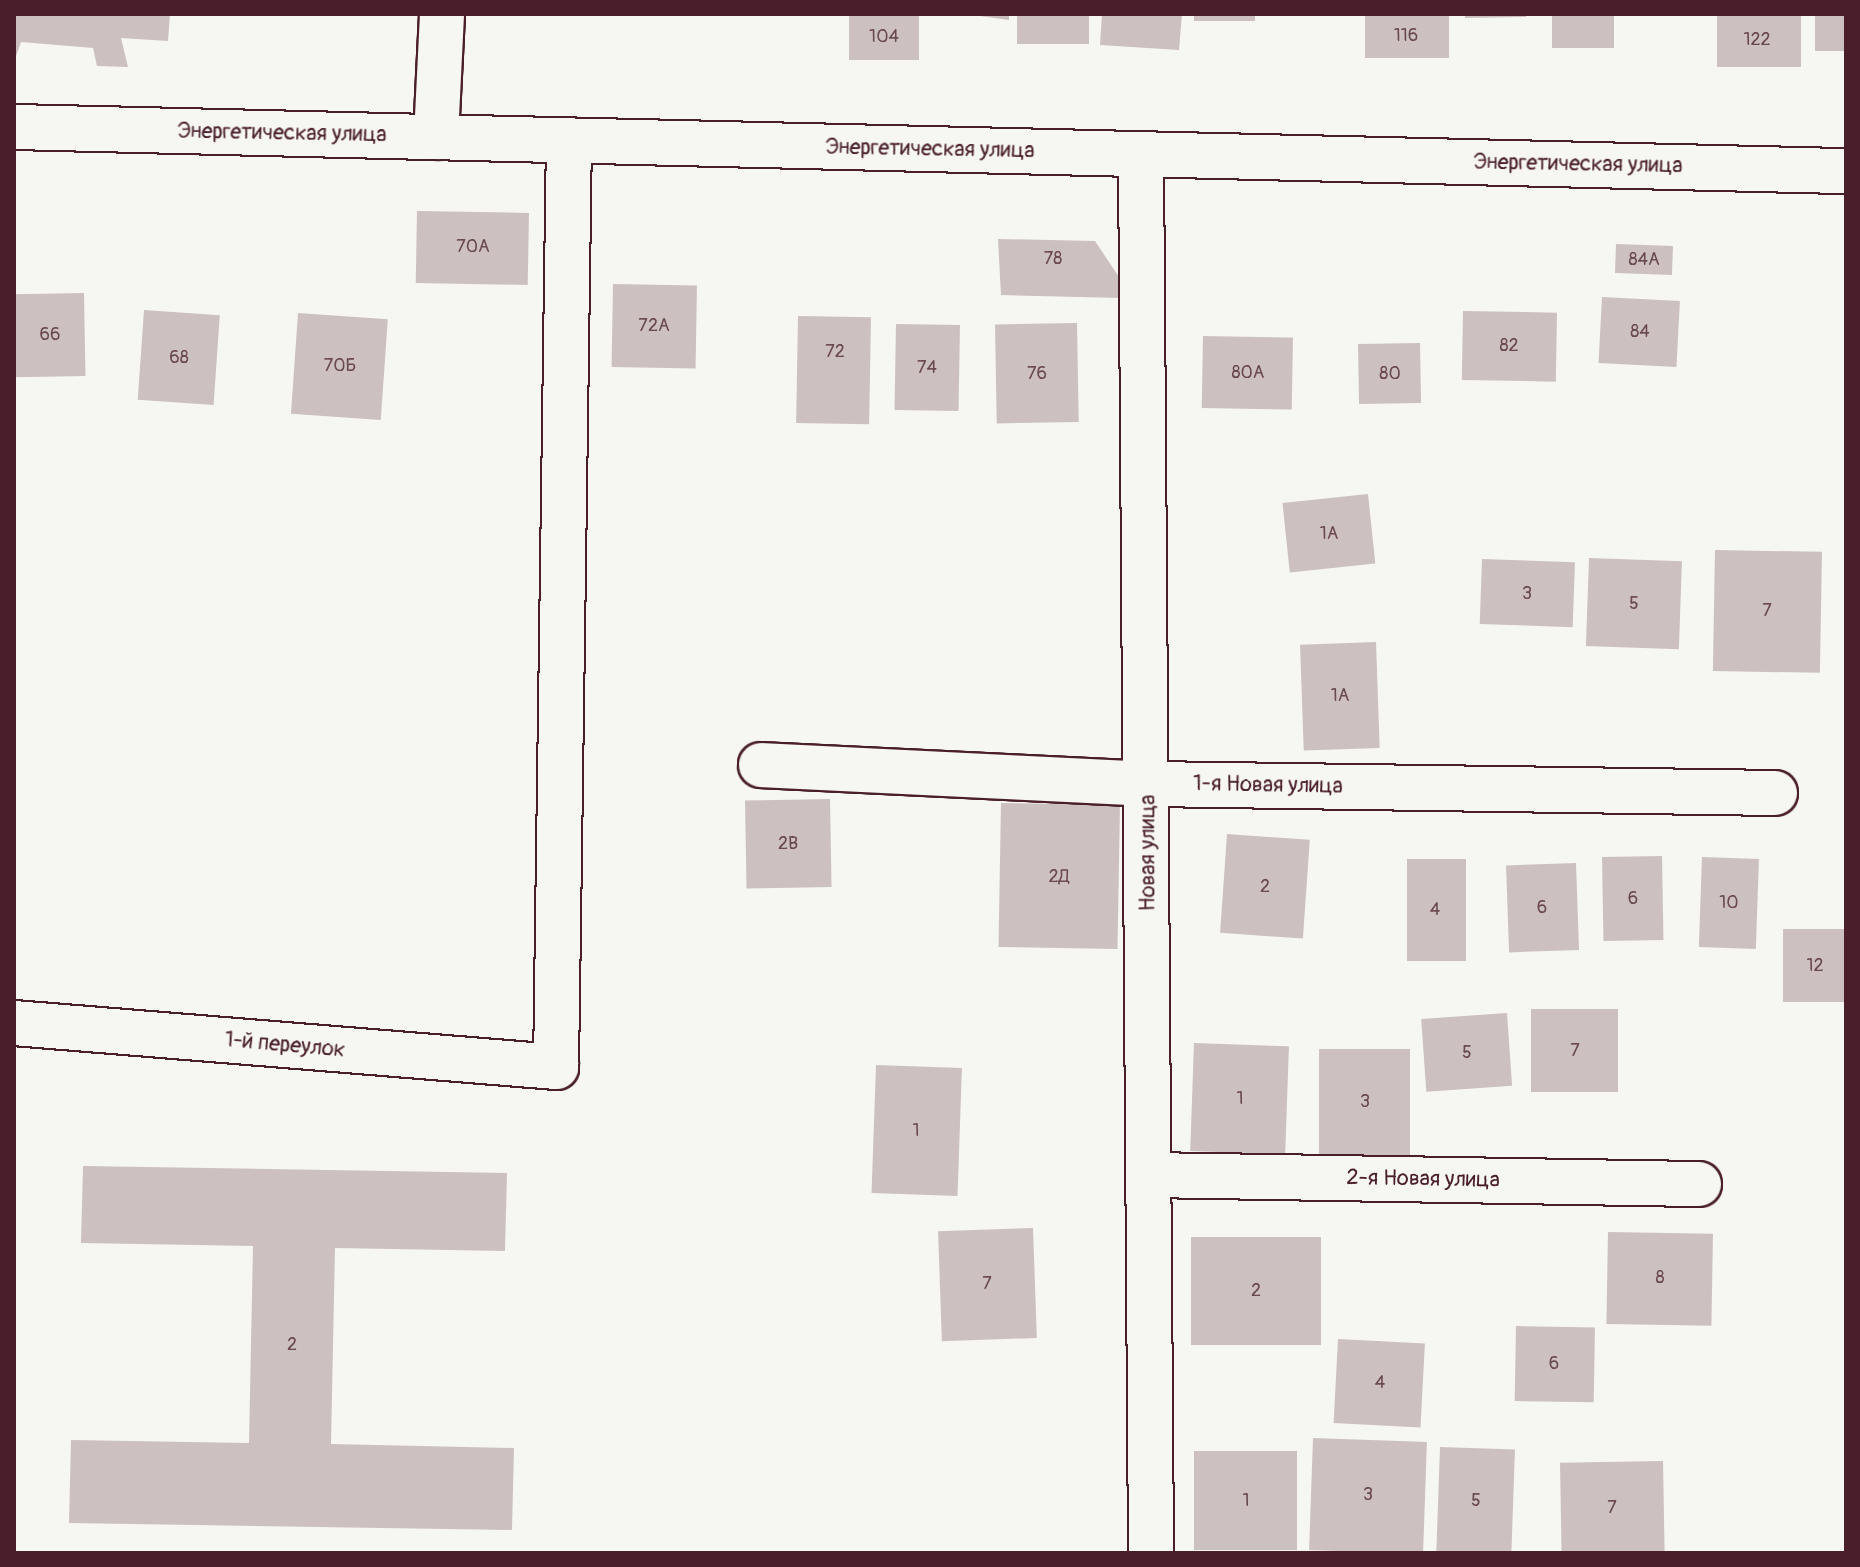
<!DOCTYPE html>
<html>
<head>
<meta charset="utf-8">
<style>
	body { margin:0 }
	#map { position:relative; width:1860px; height:1567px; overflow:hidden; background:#f6f6f2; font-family:Pangolin,sans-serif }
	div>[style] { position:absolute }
	.building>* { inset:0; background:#ccc1c0; transform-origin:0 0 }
	.roads { filter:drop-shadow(2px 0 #4a1f2b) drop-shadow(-2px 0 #4a1f2b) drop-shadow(0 2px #4a1f2b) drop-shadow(0 -2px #4a1f2b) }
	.minor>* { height:44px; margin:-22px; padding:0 22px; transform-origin:22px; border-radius:22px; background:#f6f6f2 }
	span { translate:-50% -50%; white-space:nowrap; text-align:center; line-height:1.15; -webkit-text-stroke:6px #f6f6f2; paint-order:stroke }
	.number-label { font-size:18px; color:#6a4850 }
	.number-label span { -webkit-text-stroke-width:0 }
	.street-label { font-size:22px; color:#4a1f2b }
	.frame { position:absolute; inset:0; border:16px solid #4a1f2b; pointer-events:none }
</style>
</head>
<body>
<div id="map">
	<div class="building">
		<i style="clip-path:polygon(14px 14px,170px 14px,168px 41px,121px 38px,128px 67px,97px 66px,93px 48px,21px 42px,14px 62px)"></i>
		<i style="left:849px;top:14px;width:70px;height:46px"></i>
		<i style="clip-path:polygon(980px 14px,1009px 14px,1009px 20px,980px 16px)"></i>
		<i style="left:1017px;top:14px;width:72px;height:30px"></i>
		<i style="clip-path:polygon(1102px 14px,1182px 14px,1179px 50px,1100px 45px)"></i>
		<i style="left:1194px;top:14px;width:61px;height:7px"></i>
		<i style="left:1365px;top:14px;width:84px;height:44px"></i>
		<i style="clip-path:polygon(1465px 14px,1526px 14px,1526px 17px,1465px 18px)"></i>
		<i style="left:1552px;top:14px;width:62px;height:34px"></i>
		<i style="left:1717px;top:14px;width:84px;height:53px"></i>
		<i style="left:1815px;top:14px;width:31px;height:37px"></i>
		<i style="left:417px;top:211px;width:112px;height:72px;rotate:1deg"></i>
		<i style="clip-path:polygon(998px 239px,1095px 241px,1119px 277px,1121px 298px,1001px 295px)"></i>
		<i style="left:1616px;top:244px;width:57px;height:29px;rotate:2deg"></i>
		<i style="left:613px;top:284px;width:84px;height:83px;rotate:1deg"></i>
		<i style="left:84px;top:293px;width:83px;height:70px;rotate:89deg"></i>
		<i style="left:1602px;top:297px;width:78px;height:66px;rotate:3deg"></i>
		<i style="left:144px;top:310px;width:76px;height:90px;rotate:4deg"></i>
		<i style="left:1463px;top:311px;width:94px;height:69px;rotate:1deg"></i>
		<i style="left:298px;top:313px;width:90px;height:101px;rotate:4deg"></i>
		<i style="left:798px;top:316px;width:73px;height:107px;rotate:1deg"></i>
		<i style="left:1077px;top:323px;width:99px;height:82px;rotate:89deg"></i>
		<i style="left:896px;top:324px;width:64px;height:86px;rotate:1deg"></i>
		<i style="left:1203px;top:336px;width:90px;height:72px;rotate:1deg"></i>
		<i style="left:1420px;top:343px;width:60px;height:62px;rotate:89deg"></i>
		<i style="left:1368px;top:494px;width:70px;height:86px;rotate:84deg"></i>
		<i style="left:1715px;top:550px;width:107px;height:121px;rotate:1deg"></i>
		<i style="left:1589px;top:558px;width:93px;height:88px;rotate:2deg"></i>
		<i style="left:1482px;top:559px;width:93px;height:65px;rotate:2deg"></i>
		<i style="left:1376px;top:642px;width:106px;height:76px;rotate:88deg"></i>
		<i style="left:830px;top:799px;width:88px;height:85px;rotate:89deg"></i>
		<i style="left:1001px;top:803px;width:119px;height:144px;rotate:1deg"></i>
		<i style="left:1227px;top:834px;width:83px;height:99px;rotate:4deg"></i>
		<i style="left:1662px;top:856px;width:84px;height:60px;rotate:89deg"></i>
		<i style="left:1702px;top:857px;width:57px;height:90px;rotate:2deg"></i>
		<i style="left:1407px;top:859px;width:59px;height:102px"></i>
		<i style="left:1576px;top:863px;width:87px;height:70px;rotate:88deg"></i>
		<i style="left:1846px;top:929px;width:73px;height:63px;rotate:90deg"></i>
		<i style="left:1618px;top:1009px;width:83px;height:87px;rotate:90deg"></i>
		<i style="left:1507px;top:1013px;width:73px;height:86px;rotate:86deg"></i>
		<i style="left:1194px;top:1043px;width:95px;height:108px;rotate:2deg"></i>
		<i style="left:1319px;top:1049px;width:91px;height:106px"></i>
		<i style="left:876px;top:1065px;width:86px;height:128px;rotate:2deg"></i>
		<i style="clip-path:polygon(83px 1166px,507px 1173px,505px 1251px,335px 1248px,331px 1444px,514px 1448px,512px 1530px,69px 1523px,71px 1440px,249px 1443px,253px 1246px,81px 1243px)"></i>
		<i style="left:1033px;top:1228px;width:110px;height:95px;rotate:88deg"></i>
		<i style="left:1608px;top:1232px;width:105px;height:92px;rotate:1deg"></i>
		<i style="left:1191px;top:1237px;width:130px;height:108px"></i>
		<i style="left:1516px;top:1326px;width:79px;height:75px;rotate:1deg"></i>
		<i style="left:1338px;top:1339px;width:87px;height:84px;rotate:3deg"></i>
		<i style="left:1313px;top:1438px;width:114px;height:112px;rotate:2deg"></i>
		<i style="left:1440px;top:1447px;width:75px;height:105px;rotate:2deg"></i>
		<i style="left:1297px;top:1451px;width:99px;height:103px;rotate:90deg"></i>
		<i style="left:1663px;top:1461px;width:92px;height:103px;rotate:89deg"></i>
	</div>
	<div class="roads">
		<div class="minor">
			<i style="left:14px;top:127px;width:1833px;rotate:1.38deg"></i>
			<i style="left:436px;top:137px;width:123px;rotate:-87.2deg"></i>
			<i style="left:1141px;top:154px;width:1399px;rotate:89.59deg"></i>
			<i style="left:761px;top:765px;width:388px;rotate:2.8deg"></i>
			<i style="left:1149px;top:784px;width:626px;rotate:0.82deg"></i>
			<i style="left:14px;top:1023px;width:544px;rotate:4.64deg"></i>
			<i style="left:556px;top:1067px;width:927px;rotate:-89.2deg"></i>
			<i style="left:1148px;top:1175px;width:551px;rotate:0.94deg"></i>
		</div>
	</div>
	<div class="number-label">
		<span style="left:1406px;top:36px">116</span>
		<span style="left:884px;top:37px">104</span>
		<span style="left:1757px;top:40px">122</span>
		<span style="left:473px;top:247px">70А</span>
		<span style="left:1053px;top:259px">78</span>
		<span style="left:1644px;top:260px">84А</span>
		<span style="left:654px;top:326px">72А</span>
		<span style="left:1640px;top:332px">84</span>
		<span style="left:50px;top:335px">66</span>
		<span style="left:1509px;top:346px">82</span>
		<span style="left:835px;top:352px">72</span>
		<span style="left:179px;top:358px">68</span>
		<span style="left:340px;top:366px">70Б</span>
		<span style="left:927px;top:368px">74</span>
		<span style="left:1248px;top:373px">80А</span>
		<span style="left:1037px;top:374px">76</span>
		<span style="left:1390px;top:374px">80</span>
		<span style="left:1329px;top:534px">1А</span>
		<span style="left:1527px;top:594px">3</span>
		<span style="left:1634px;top:604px">5</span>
		<span style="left:1767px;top:611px">7</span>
		<span style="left:1340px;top:696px">1А</span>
		<span style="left:788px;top:844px">2В</span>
		<span style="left:1059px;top:877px">2Д</span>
		<span style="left:1265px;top:887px">2</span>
		<span style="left:1633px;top:899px">6</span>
		<span style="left:1729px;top:903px">10</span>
		<span style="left:1542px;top:908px">6</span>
		<span style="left:1435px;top:910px">4</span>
		<span style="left:1815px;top:966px">12</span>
		<span style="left:1575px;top:1051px">7</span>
		<span style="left:1467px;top:1053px">5</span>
		<span style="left:1240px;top:1099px">1</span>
		<span style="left:1365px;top:1102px">3</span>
		<span style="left:916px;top:1131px">1</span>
		<span style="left:1660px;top:1278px">8</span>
		<span style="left:987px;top:1284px">7</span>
		<span style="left:1256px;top:1291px">2</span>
		<span style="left:292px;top:1345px">2</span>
		<span style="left:1554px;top:1364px">6</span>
		<span style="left:1380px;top:1383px">4</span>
		<span style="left:1368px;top:1495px">3</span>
		<span style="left:1246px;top:1501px">1</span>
		<span style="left:1476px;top:1501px">5</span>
		<span style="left:1612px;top:1508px">7</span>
	</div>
	<div class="street-label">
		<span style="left:282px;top:133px;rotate:1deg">Энергетическая улица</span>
		<span style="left:930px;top:149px;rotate:1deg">Энергетическая улица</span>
		<span style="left:1578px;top:164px;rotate:1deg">Энергетическая улица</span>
		<span style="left:1268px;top:785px;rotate:1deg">1-я Новая улица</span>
		<span style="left:1148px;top:853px;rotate:-90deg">Новая улица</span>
		<span style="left:285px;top:1045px;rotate:5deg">1-й переулок</span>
		<span style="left:1423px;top:1179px;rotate:1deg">2-я Новая улица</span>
	</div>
	<div class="frame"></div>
</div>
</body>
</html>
